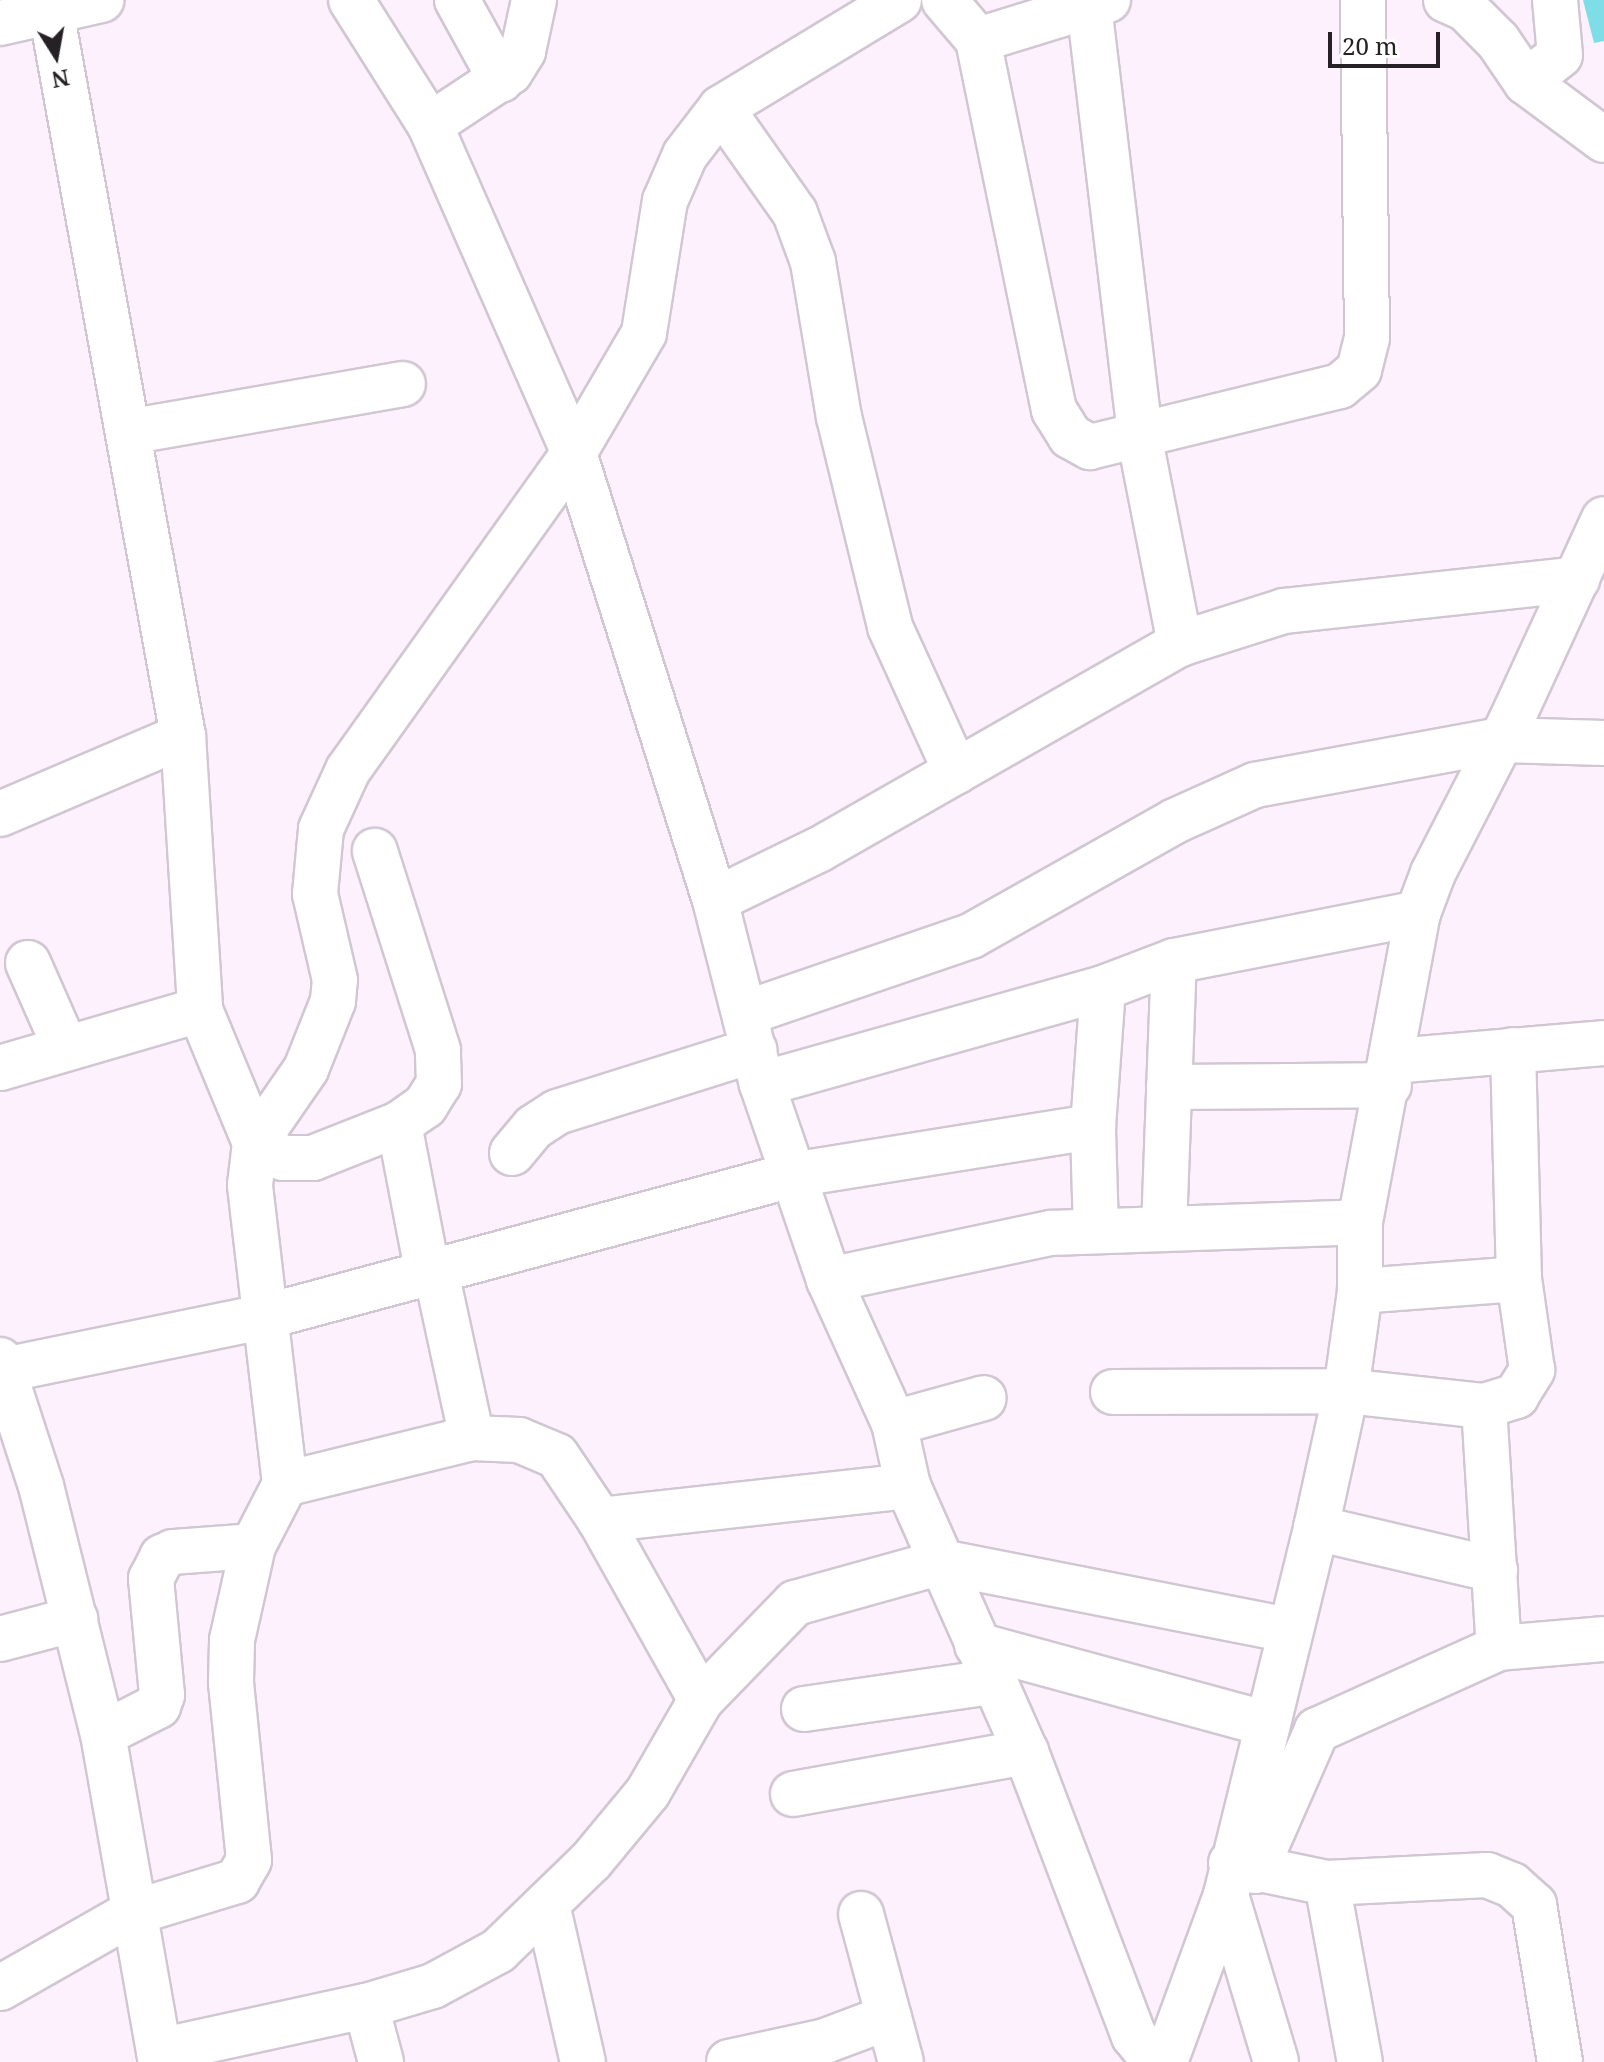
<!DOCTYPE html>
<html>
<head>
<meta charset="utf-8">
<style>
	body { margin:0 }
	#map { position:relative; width:1604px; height:2062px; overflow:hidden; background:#fcf1fd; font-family:"Noto Serif",serif }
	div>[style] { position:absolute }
	.water>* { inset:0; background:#7fdde7 }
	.roads { filter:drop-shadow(2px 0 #d1c7d2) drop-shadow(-2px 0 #d1c7d2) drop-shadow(0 2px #d1c7d2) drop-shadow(0 -2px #d1c7d2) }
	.minor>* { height:44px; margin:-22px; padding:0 22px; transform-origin:22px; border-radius:22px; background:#fff }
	span { translate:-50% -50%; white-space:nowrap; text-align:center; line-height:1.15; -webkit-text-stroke:6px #fff; paint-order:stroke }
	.north { position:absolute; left:16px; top:16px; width:80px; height:80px; -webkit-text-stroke:6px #fff; paint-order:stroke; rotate:169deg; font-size:22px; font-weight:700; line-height:32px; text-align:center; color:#252125 }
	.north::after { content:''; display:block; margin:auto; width:28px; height:36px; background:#252125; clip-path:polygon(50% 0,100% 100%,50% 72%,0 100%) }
	.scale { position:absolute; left:1328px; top:32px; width:112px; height:36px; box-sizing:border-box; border:4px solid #252125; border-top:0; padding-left:10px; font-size:24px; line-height:28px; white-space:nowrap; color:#252125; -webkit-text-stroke:6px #fff; paint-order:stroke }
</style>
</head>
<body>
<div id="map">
	<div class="water">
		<i style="clip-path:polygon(1583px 0,1604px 0,1604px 41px,1594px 43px)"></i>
	</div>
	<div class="roads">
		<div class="minor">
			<i style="left:49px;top:0;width:748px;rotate:79.68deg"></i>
			<i style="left:183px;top:736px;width:275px;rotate:86.4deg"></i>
			<i style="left:200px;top:1010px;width:144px;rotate:67.5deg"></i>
			<i style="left:255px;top:1143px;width:32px;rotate:28deg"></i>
			<i style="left:283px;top:1158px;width:30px"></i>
			<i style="left:313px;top:1158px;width:92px;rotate:-21.6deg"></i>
			<i style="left:399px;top:1124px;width:32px;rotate:-35deg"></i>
			<i style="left:425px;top:1106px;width:26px;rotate:-58deg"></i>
			<i style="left:439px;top:1084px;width:34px;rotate:-92deg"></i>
			<i style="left:438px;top:1050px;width:209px;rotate:-107.6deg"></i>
			<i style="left:351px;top:0;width:148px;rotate:57.7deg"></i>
			<i style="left:430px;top:125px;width:358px;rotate:66.3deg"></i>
			<i style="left:574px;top:453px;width:469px;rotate:72.5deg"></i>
			<i style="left:715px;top:900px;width:190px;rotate:75.7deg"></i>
			<i style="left:762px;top:1084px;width:207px;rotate:71.1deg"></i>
			<i style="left:829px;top:1280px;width:157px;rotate:65.6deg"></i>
			<i style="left:894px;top:1423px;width:65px;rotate:77.5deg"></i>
			<i style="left:908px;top:1486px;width:291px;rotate:66.1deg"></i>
			<i style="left:1026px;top:1752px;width:304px;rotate:69.2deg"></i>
			<i style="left:1134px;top:2036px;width:33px;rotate:51deg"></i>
			<i style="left:457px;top:0;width:91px;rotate:61.2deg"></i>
			<i style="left:944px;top:0;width:52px;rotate:49.6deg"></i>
			<i style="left:978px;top:40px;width:378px;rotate:78.4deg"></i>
			<i style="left:1054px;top:410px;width:31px;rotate:58deg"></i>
			<i style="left:1070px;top:436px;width:23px;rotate:29deg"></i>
			<i style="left:1090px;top:447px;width:257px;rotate:-13.7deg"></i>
			<i style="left:1340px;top:386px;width:25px;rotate:-40deg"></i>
			<i style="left:1359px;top:370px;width:33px;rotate:-76deg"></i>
			<i style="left:1367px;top:338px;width:338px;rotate:-90.7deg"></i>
			<i style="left:1446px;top:0;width:22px;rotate:24deg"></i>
			<i style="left:1466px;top:9px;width:45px;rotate:45deg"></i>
			<i style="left:1498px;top:41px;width:50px;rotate:55.7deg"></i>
			<i style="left:1526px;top:82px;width:97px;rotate:36.6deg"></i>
			<i style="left:1089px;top:6px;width:442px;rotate:83.2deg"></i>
			<i style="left:1141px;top:445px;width:203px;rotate:78.9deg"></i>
			<i style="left:0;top:23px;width:104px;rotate:-12.8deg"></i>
			<i style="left:978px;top:40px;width:136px;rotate:-17.1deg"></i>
			<i style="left:1526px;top:82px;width:43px;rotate:-38.5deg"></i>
			<i style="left:1560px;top:55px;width:55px;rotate:-95.2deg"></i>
			<i style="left:721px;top:108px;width:128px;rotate:54.8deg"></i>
			<i style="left:795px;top:213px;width:52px;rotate:69.8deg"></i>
			<i style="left:813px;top:262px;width:157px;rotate:80.5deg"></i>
			<i style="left:839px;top:417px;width:216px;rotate:76.3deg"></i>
			<i style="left:890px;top:627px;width:159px;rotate:65.5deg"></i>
			<i style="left:430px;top:125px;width:96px;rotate:-33.5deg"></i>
			<i style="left:510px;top:72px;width:25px;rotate:-58deg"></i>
			<i style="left:523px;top:51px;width:52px;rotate:-77.8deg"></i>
			<i style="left:128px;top:432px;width:279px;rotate:-9.9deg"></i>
			<i style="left:0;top:814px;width:199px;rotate:-23.1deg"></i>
			<i style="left:715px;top:900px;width:117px;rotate:-25.9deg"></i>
			<i style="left:820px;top:849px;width:414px;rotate:-29.7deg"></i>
			<i style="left:1180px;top:644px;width:109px;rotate:-17.6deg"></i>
			<i style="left:1284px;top:611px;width:295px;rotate:-6.2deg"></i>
			<i style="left:28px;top:963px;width:92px;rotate:66.2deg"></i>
			<i style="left:746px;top:1013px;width:238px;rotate:-18.9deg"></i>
			<i style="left:971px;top:936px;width:234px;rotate:-29.4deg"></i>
			<i style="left:1175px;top:821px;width:88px;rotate:-24.2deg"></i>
			<i style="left:1255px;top:785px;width:250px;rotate:-10.4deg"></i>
			<i style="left:1501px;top:740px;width:103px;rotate:1.7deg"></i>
			<i style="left:1394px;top:1061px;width:211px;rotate:-4.9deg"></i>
			<i style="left:0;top:1068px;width:208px;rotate:-16.2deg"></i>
			<i style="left:762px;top:1084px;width:354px;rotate:-15.7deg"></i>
			<i style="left:1103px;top:988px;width:76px;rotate:-20.8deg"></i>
			<i style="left:1174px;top:961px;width:249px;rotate:-11.1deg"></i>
			<i style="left:1169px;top:1087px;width:220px;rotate:-0.5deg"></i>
			<i style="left:399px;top:1124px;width:153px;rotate:79.1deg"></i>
			<i style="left:512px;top:1153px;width:34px;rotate:-50deg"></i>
			<i style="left:534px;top:1127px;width:27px;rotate:-33deg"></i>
			<i style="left:557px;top:1112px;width:207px;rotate:-17.4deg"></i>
			<i style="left:1164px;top:1229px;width:268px;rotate:-87.9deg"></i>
			<i style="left:1096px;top:1231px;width:104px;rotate:-91.7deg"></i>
			<i style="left:1093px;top:1127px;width:139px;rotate:-85.9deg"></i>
			<i style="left:436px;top:1272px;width:170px;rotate:77.8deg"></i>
			<i style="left:829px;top:1280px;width:227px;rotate:-12deg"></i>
			<i style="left:1051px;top:1233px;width:309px;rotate:-2deg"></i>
			<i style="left:1360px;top:1291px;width:159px;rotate:-4.3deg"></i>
			<i style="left:0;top:1360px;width:133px;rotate:72deg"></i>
			<i style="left:41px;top:1486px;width:256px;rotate:76deg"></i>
			<i style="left:103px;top:1734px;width:333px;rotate:80deg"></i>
			<i style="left:4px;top:1370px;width:269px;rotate:-11.6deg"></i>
			<i style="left:268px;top:1316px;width:543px;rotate:-15.06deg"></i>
			<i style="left:792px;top:1175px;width:305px;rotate:-9.1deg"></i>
			<i style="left:1113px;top:1392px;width:233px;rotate:-0.2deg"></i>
			<i style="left:1346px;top:1391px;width:139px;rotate:6.2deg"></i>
			<i style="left:1484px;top:1406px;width:242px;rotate:86.5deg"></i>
			<i style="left:1499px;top:1648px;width:200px;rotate:155.7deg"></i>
			<i style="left:1317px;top:1730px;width:154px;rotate:113.7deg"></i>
			<i style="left:1484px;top:1406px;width:34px;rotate:-17deg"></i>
			<i style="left:1516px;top:1396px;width:31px;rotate:-58deg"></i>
			<i style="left:1532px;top:1370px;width:92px;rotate:-98.1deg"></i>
			<i style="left:1519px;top:1279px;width:229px;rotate:-91.5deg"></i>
			<i style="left:894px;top:1423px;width:93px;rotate:-15.5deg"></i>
			<i style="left:285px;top:1484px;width:193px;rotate:-13.8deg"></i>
			<i style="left:472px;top:1438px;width:47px;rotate:2.4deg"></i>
			<i style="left:519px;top:1440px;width:41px;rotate:22.8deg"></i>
			<i style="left:557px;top:1456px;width:77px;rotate:56.1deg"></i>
			<i style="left:600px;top:1520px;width:206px;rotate:60.7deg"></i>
			<i style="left:600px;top:1520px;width:310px;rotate:-6.3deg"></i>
			<i style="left:1316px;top:1528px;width:184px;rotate:13.2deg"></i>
			<i style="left:0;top:1639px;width:78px;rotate:-14.9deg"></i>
			<i style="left:977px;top:1645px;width:301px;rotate:15.2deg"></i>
			<i style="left:1499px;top:1648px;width:105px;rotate:-4.9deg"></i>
			<i style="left:804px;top:1709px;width:189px;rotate:-8.2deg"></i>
			<i style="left:103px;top:1734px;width:62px;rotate:-27deg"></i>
			<i style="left:158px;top:1706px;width:12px;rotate:-70deg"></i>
			<i style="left:162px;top:1695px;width:117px;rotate:-95.4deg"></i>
			<i style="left:151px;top:1579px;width:25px;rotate:-63deg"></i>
			<i style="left:162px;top:1557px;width:12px;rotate:-24deg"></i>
			<i style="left:173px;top:1552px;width:80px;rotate:-4.3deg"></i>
			<i style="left:793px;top:1794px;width:237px;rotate:-10.2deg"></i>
			<i style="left:1231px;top:1863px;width:98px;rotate:11.8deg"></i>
			<i style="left:1327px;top:1883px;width:160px;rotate:-2.9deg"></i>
			<i style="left:1487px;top:1875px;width:27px;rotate:22deg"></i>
			<i style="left:1512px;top:1885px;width:30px;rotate:42deg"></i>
			<i style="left:1534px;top:1905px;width:159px;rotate:80.6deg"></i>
			<i style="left:1327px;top:1883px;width:182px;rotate:79.6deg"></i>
			<i style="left:1226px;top:1895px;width:174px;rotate:73.3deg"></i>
			<i style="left:547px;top:1904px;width:162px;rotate:77.2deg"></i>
			<i style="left:861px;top:1914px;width:153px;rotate:74.9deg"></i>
			<i style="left:0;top:1988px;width:152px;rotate:-29.6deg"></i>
			<i style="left:132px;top:1913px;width:110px;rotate:-16.9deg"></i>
			<i style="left:237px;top:1881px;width:24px;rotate:-60deg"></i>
			<i style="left:249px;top:1860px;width:179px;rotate:-95.8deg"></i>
			<i style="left:231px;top:1682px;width:42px;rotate:-88.6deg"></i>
			<i style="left:232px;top:1640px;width:96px;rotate:-77.4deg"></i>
			<i style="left:253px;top:1546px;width:70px;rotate:-62.7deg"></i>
			<i style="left:285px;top:1484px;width:301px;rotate:-96.7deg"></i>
			<i style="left:250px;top:1185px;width:42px;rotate:-83.2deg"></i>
			<i style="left:255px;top:1143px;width:90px;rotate:-55.4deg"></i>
			<i style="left:306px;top:1069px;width:73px;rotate:-68.3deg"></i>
			<i style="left:333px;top:1001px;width:21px;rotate:-85deg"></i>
			<i style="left:335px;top:980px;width:88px;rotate:-103.1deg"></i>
			<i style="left:315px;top:894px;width:65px;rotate:-84.7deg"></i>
			<i style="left:321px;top:829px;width:65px;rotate:-65.4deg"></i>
			<i style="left:348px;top:770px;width:389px;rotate:-54.5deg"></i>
			<i style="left:574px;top:453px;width:139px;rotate:-59.7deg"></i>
			<i style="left:644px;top:333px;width:134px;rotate:-81deg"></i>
			<i style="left:665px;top:201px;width:50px;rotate:-66.5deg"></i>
			<i style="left:685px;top:155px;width:59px;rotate:-52.5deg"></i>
			<i style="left:721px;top:108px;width:208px;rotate:-31.2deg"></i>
			<i style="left:366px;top:2006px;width:58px;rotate:75deg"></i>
			<i style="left:159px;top:2051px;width:212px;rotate:-12.3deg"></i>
			<i style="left:366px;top:2006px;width:70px;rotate:-16.6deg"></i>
			<i style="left:433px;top:1986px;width:74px;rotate:-28.3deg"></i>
			<i style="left:498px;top:1951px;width:129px;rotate:-44.1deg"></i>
			<i style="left:591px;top:1861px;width:89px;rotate:-50.4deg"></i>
			<i style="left:648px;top:1792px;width:106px;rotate:-60.1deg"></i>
			<i style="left:701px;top:1700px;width:135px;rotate:-45.9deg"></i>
			<i style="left:795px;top:1603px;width:153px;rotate:-15.6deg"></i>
			<i style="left:942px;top:1562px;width:353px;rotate:11.1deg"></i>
			<i style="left:729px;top:2062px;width:98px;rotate:-12.3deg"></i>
			<i style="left:825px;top:2041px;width:68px;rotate:-20.6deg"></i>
			<i style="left:1165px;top:2062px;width:178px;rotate:-69.9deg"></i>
			<i style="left:1226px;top:1895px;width:378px;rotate:-76.2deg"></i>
			<i style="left:1316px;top:1528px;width:140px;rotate:-77.6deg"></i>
			<i style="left:1346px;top:1391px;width:101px;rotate:-82deg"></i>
			<i style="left:1360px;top:1291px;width:69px;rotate:-90deg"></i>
			<i style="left:1360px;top:1222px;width:314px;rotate:-79.4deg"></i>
			<i style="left:1418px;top:913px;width:43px;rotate:-69.4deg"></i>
			<i style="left:1433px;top:873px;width:171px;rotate:-62.8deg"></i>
			<i style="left:1511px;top:721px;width:222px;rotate:-65.3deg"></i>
		</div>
	</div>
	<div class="north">N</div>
	<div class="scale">20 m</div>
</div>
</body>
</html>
